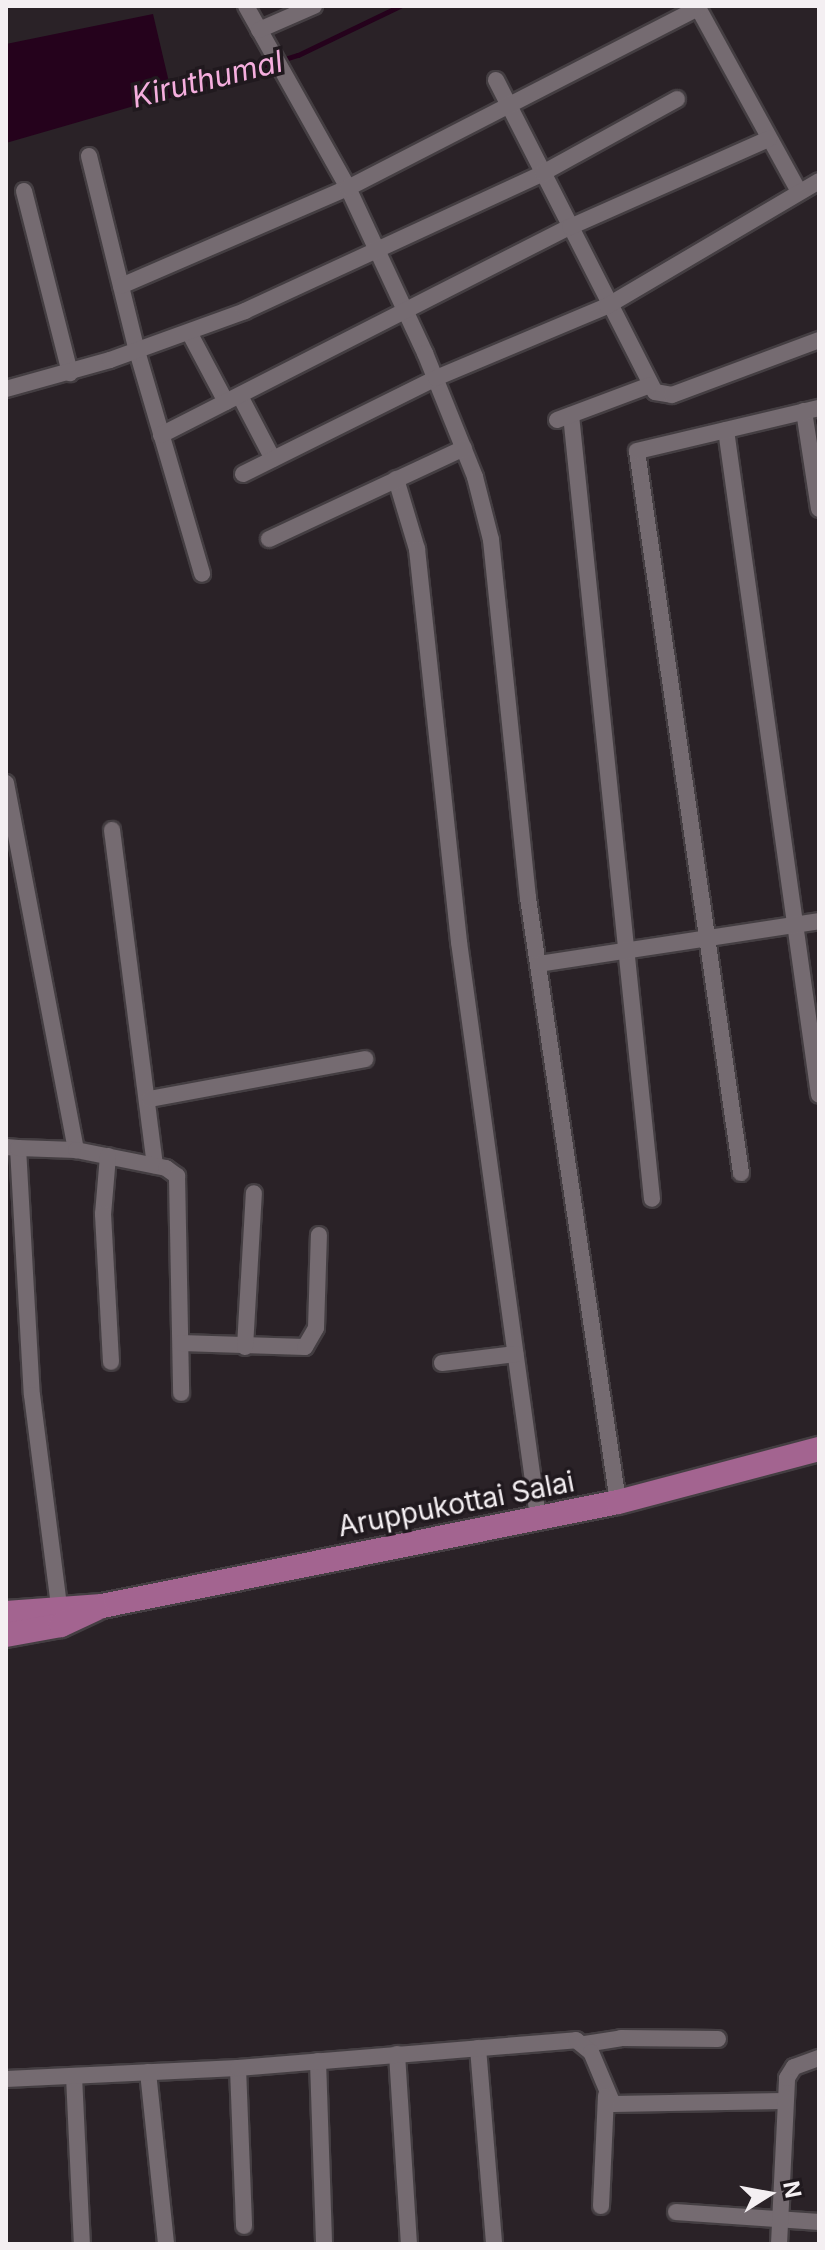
<!DOCTYPE html>
<html>
<head>
<meta charset="utf-8">
<style>
	body { margin:0 }
	#map { position:relative; width:825px; height:2250px; overflow:hidden; background:#2a2227; font-family:Inter,sans-serif }
	div>[style] { position:absolute }
	.water>* { inset:0; background:#25021c }
	.stream>* { height:5px; margin:-2.5px; padding:0 2.5px; transform-origin:2.5px; border-radius:2.5px; background:#25021c }
	.roads { filter:drop-shadow(2px 0 #443e42) drop-shadow(-2px 0 #443e42) drop-shadow(0 2px #443e42) drop-shadow(0 -2px #443e42) }
	.street>* { height:16px; margin:-8px; padding:0 8px; transform-origin:8px; border-radius:8px; background:#756b71 }
	.primary>* { height:24px; margin:-12px; padding:0 12px; transform-origin:12px; border-radius:12px; background:#a36490 }
	span { translate:-50% -50%; white-space:nowrap; text-align:center; line-height:1.15; -webkit-text-stroke:7px #20191e; paint-order:stroke }
	.street-label { font-size:28px; color:#f4eff2 }
	.water-label { font-size:30px; color:#f5aede; font-style:italic }
	.frame { position:absolute; inset:0; border:8px solid #f4eff2; pointer-events:none }
	.north { position:absolute; left:729px; top:2154px; width:80px; height:80px; -webkit-text-stroke:6px #20191e; paint-order:stroke; rotate:79deg; font-size:22px; font-weight:700; line-height:32px; text-align:center; color:#f4eff2 }
	.north::after { content:''; display:block; margin:auto; width:28px; height:36px; background:#f4eff2; clip-path:polygon(50% 0,100% 100%,50% 72%,0 100%) }
</style>
</head>
<body>
<div id="map">
	<div class="water">
		<i style="clip-path:polygon(153px 14px,172px 95px,6px 143px,6px 44px)"></i>
	</div>
	<div class="stream">
		<i style="left:166px;top:96px;width:138px;rotate:-17.3deg"></i>
		<i style="left:298px;top:55px;width:113px;rotate:-25.7deg"></i>
	</div>
	<div class="roads">
		<div class="street">
			<i style="left:246px;top:6px;width:209px;rotate:60.7deg"></i>
			<i style="left:348px;top:188px;width:182px;rotate:65deg"></i>
			<i style="left:425px;top:353px;width:134px;rotate:68deg"></i>
			<i style="left:475px;top:477px;width:65px;rotate:75.7deg"></i>
			<i style="left:491px;top:540px;width:360px;rotate:84.1deg"></i>
			<i style="left:528px;top:898px;width:611px;rotate:81.52deg"></i>
			<i style="left:697px;top:6px;width:210px;rotate:61.2deg"></i>
			<i style="left:259px;top:30px;width:60px;rotate:-23.6deg"></i>
			<i style="left:496px;top:80px;width:350px;rotate:63deg"></i>
			<i style="left:655px;top:392px;width:17px;rotate:10deg"></i>
			<i style="left:672px;top:395px;width:157px;rotate:-20.5deg"></i>
			<i style="left:89px;top:156px;width:201px;rotate:76.2deg"></i>
			<i style="left:137px;top:351px;width:232px;rotate:73.7deg"></i>
			<i style="left:24px;top:191px;width:188px;rotate:75.8deg"></i>
			<i style="left:121px;top:286px;width:247px;rotate:-23.4deg"></i>
			<i style="left:348px;top:188px;width:394px;rotate:-27.2deg"></i>
			<i style="left:190px;top:334px;width:77px;rotate:62.1deg"></i>
			<i style="left:6px;top:389px;width:108px;rotate:-15.6deg"></i>
			<i style="left:110px;top:360px;width:144px;rotate:-19.9deg"></i>
			<i style="left:245px;top:311px;width:328px;rotate:-24.8deg"></i>
			<i style="left:543px;top:173px;width:153px;rotate:-28.9deg"></i>
			<i style="left:240px;top:396px;width:71px;rotate:62.4deg"></i>
			<i style="left:804px;top:411px;width:99px;rotate:81.3deg"></i>
			<i style="left:571px;top:415px;width:788px;rotate:84.1deg"></i>
			<i style="left:557px;top:420px;width:99px;rotate:-20.6deg"></i>
			<i style="left:726px;top:430px;width:671px;rotate:82.04deg"></i>
			<i style="left:161px;top:435px;width:459px;rotate:-27deg"></i>
			<i style="left:570px;top:227px;width:218px;rotate:-23.9deg"></i>
			<i style="left:243px;top:474px;width:216px;rotate:-26.4deg"></i>
			<i style="left:436px;top:378px;width:186px;rotate:-22.8deg"></i>
			<i style="left:607px;top:306px;width:246px;rotate:-30.5deg"></i>
			<i style="left:396px;top:479px;width:73px;rotate:73.3deg"></i>
			<i style="left:417px;top:549px;width:395px;rotate:83.9deg"></i>
			<i style="left:459px;top:942px;width:580px;rotate:82.18deg"></i>
			<i style="left:269px;top:539px;width:215px;rotate:-25deg"></i>
			<i style="left:6px;top:783px;width:374px;rotate:79.2deg"></i>
			<i style="left:112px;top:830px;width:338px;rotate:82.7deg"></i>
			<i style="left:539px;top:964px;width:283px;rotate:-8.7deg"></i>
			<i style="left:150px;top:1099px;width:219px;rotate:-10.5deg"></i>
			<i style="left:6px;top:1147px;width:12px;rotate:5deg"></i>
			<i style="left:18px;top:1148px;width:247px;rotate:86.8deg"></i>
			<i style="left:32px;top:1395px;width:213px;rotate:82.7deg"></i>
			<i style="left:18px;top:1148px;width:58px;rotate:2deg"></i>
			<i style="left:76px;top:1150px;width:92px;rotate:11.3deg"></i>
			<i style="left:166px;top:1168px;width:14px;rotate:36deg"></i>
			<i style="left:177px;top:1176px;width:217px;rotate:88.9deg"></i>
			<i style="left:108px;top:1156px;width:58px;rotate:94.9deg"></i>
			<i style="left:103px;top:1214px;width:148px;rotate:86.9deg"></i>
			<i style="left:741px;top:1173px;width:729px;rotate:-98.2deg"></i>
			<i style="left:637px;top:451px;width:187px;rotate:-13.3deg"></i>
			<i style="left:181px;top:1343px;width:124px;rotate:1.8deg"></i>
			<i style="left:305px;top:1347px;width:22px;rotate:-60deg"></i>
			<i style="left:316px;top:1328px;width:93px;rotate:-88.2deg"></i>
			<i style="left:245px;top:1347px;width:154px;rotate:-86.7deg"></i>
			<i style="left:442px;top:1363px;width:74px;rotate:-7deg"></i>
			<i style="left:585px;top:2044px;width:36px;rotate:-9deg"></i>
			<i style="left:621px;top:2038px;width:97px;rotate:0.6deg"></i>
			<i style="left:478px;top:2048px;width:197px;rotate:85.3deg"></i>
			<i style="left:397px;top:2054px;width:190px;rotate:86.4deg"></i>
			<i style="left:318px;top:2061px;width:183px;rotate:88.1deg"></i>
			<i style="left:238px;top:2068px;width:158px;rotate:87.8deg"></i>
			<i style="left:148px;top:2072px;width:173px;rotate:84deg"></i>
			<i style="left:74px;top:2076px;width:168px;rotate:87.3deg"></i>
			<i style="left:6px;top:2079px;width:232px;rotate:-2.7deg"></i>
			<i style="left:238px;top:2068px;width:339px;rotate:-4.7deg"></i>
			<i style="left:576px;top:2040px;width:19px;rotate:39deg"></i>
			<i style="left:591px;top:2052px;width:56px;rotate:67.1deg"></i>
			<i style="left:613px;top:2104px;width:170px;rotate:-1deg"></i>
			<i style="left:601px;top:2206px;width:110px;rotate:-87.4deg"></i>
			<i style="left:676px;top:2212px;width:143px;rotate:4deg"></i>
			<i style="left:779px;top:2244px;width:166px;rotate:-87.2deg"></i>
			<i style="left:787px;top:2078px;width:13px;rotate:-58deg"></i>
			<i style="left:794px;top:2067px;width:27px;rotate:-20deg"></i>
		</div>
		<div class="primary">
			<i style="left:6px;top:1613px;width:96px;rotate:-4.2deg"></i>
			<i style="left:102px;top:1606px;width:526px;rotate:-11.4deg"></i>
			<i style="left:618px;top:1502px;width:208px;rotate:-14.8deg"></i>
			<i style="left:6px;top:1635px;width:56px;rotate:-10.3deg"></i>
			<i style="left:61px;top:1625px;width:38px;rotate:-25deg"></i>
		</div>
	</div>
	<div class="street-label">
		<span style="left:456px;top:1504px;rotate:-11deg">Aruppukottai Salai</span>
	</div>
	<div class="water-label">
		<span style="left:207px;top:79px;rotate:-14deg">Kiruthumal</span>
	</div>
	<div class="frame"></div>
	<div class="north">N</div>
</div>
</body>
</html>
